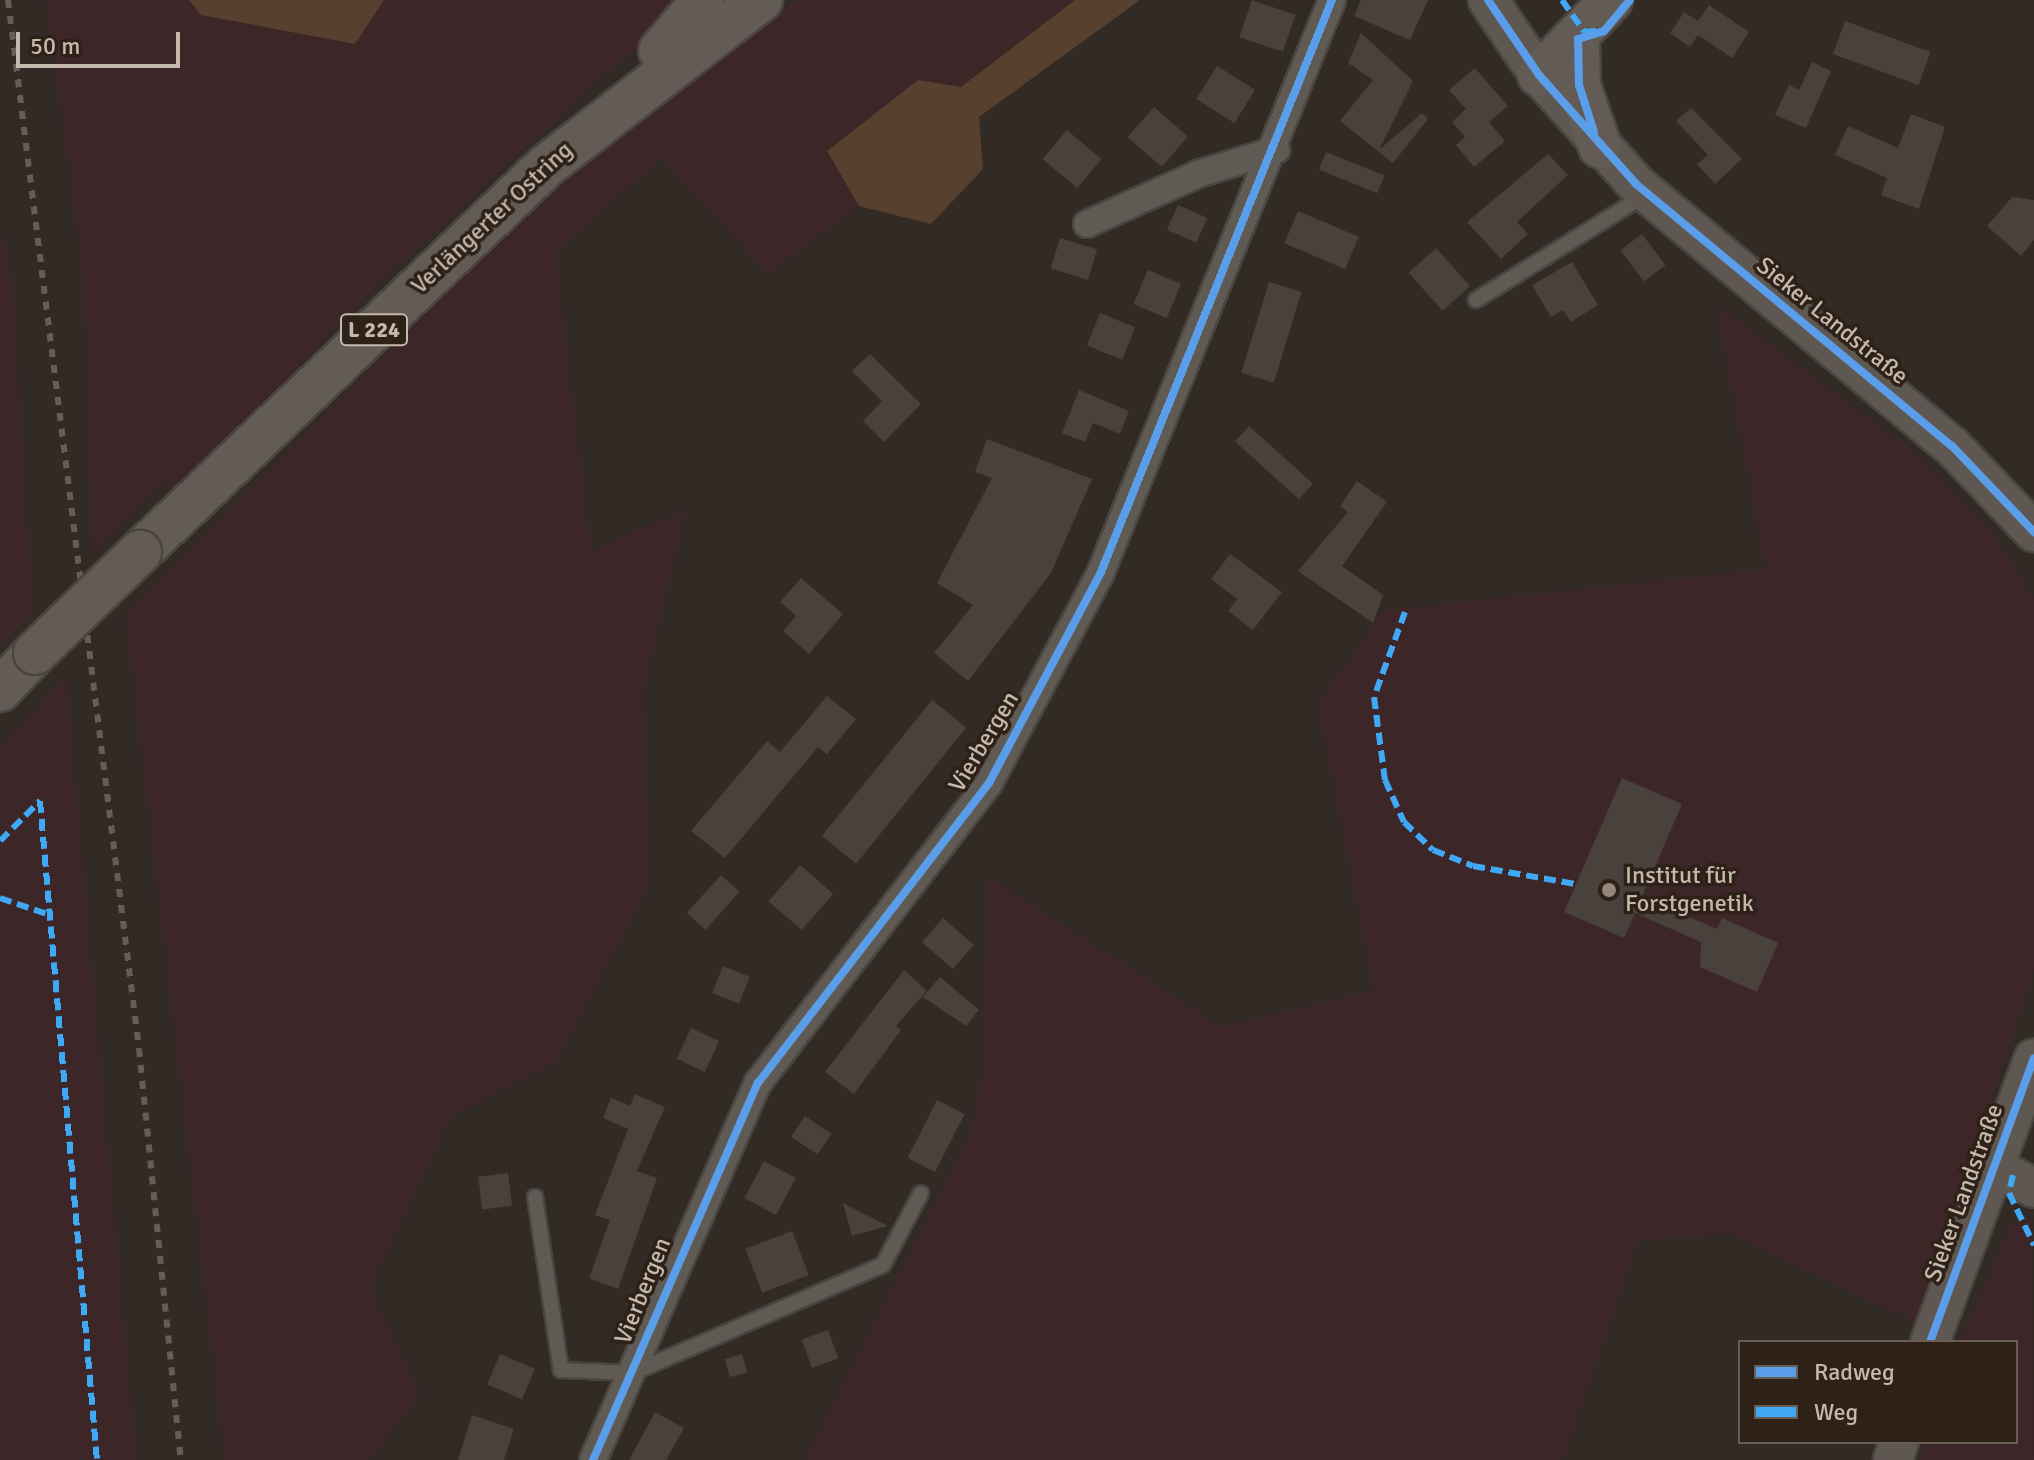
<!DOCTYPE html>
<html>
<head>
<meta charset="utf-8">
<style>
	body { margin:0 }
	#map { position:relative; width:2034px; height:1460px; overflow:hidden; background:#322a25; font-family:Signika,sans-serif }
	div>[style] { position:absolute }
	.green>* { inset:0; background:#3d2628 }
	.water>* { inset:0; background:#57402d }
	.building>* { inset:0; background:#49413c; transform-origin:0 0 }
	.roads { filter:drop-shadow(2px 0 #4b4540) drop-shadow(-2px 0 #4b4540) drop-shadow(0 2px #4b4540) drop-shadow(0 -2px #4b4540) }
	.lane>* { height:14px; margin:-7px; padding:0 7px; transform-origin:7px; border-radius:7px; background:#605a54 }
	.street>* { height:26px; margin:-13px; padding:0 13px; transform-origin:13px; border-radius:13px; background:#605a54 }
	.secondary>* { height:38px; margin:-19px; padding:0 19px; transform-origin:19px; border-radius:19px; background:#5f5852 }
	.primary>* { height:42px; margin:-21px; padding:0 21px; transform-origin:21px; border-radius:21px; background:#635b56 }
	.rail>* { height:6px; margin-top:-3px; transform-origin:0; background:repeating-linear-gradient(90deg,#645d58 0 8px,transparent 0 16px) }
	.bridges { filter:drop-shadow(2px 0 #4c453f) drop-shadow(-2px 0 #4c453f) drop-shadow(0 2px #4c453f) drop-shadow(0 -2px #4c453f) }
	.primary-bridge>* { height:42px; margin:-21px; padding:0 21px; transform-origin:21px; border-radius:21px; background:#635b56 }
	.quiet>* { height:6px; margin-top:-3px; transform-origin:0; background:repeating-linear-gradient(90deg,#3fa9f5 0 12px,transparent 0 18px) }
	.cycleway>* { height:8px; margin:-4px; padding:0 4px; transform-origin:4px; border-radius:4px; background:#5a9eea }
	.dots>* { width:22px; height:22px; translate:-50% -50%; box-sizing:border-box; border:4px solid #2d2118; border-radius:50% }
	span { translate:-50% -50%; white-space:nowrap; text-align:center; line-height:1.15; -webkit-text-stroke:7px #2d2118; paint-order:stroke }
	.shield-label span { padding:2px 6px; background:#2d2118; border:2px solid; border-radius:6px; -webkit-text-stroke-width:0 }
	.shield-label { font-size:22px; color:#c5b8ac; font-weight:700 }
	.street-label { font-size:24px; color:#c5b8ac }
	.poi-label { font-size:24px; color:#c5b8ac }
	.left { translate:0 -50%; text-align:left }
	.legend { position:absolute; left:1738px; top:1340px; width:280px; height:104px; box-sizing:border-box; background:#2d2118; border:2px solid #6a5d53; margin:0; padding:10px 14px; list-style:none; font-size:24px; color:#c5b8ac }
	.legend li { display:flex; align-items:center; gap:16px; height:40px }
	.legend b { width:40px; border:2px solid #6a5d53 }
	.scale { position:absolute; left:16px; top:32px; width:164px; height:36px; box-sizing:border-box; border:4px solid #c5b8ac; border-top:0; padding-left:10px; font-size:24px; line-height:28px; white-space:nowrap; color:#c5b8ac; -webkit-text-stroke:6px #2d2118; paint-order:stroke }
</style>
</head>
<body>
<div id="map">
	<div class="green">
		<i style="clip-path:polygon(46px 0,189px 0,202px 15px,355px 44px,384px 0,719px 0,627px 55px,587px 90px,370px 292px,167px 505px,171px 476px,182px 463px,93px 555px,82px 260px)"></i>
		<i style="clip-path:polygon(799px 0,1075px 0,961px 87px,918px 80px,827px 150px,859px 206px,767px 273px,662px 158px,555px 252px,591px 551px,687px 509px,643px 688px,648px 887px,556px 1062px,451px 1116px,370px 1288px,420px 1394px,369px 1460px,225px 1460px,126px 616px,496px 244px,728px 41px)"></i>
		<i style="clip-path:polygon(0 231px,11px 267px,33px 612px,0 646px)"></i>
		<i style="clip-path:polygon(1716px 305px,1922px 459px,1987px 526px,2034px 598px,2034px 970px,1917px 1323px,1731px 1234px,1638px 1240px,1563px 1460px,805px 1460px,970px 1134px,984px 1065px,988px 877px,1222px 1027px,1374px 990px,1318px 704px,1383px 611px,1766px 569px)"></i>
		<i style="clip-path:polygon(66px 677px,136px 1460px,0 1460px,0 746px)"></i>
		<i style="clip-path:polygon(2032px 1216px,2034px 1460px,1920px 1460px,1926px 1442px,2016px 1442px,2016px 1342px,1961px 1342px,2010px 1224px)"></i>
	</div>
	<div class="water">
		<i style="clip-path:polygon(189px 0,384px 0,355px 44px,201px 15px)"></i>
		<i style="clip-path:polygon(1075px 0,1140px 0,979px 117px,983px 169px,931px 224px,859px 206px,827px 151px,918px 80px,961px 87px)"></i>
	</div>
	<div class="building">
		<i style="left:1252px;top:0;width:46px;height:39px;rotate:19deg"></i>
		<i style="clip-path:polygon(1361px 0,1428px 0,1410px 40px,1354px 16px)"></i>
		<i style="clip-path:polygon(1709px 5px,1749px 32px,1732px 58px,1698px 35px,1690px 47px,1670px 33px,1684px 12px,1698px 21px)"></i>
		<i style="left:1845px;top:21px;width:91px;height:35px;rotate:20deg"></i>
		<i style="clip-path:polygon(1361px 33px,1413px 81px,1379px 150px,1422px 113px,1428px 119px,1393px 163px,1340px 121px,1373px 80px,1348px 63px)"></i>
		<i style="clip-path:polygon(1812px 62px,1831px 71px,1806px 128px,1775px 115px,1789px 85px,1799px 90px)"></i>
		<i style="left:1217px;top:66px;width:45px;height:39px;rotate:32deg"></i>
		<i style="clip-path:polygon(1475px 68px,1508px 106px,1489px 122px,1505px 141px,1474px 167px,1456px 145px,1465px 137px,1452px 122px,1466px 109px,1449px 90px)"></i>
		<i style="left:1154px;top:107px;width:45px;height:40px;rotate:41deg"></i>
		<i style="clip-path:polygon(1691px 108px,1742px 159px,1715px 184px,1697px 164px,1708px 155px,1676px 121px)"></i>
		<i style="clip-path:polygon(1911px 114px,1945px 127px,1919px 209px,1881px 195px,1887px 178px,1835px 155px,1848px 126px,1898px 148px)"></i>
		<i style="left:1067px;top:130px;width:45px;height:38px;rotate:40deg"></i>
		<i style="left:1326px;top:152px;width:63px;height:19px;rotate:22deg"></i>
		<i style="clip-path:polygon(1548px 154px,1568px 175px,1517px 222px,1528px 234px,1501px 259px,1467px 222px)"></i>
		<i style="clip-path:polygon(2012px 197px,2034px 200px,2034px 240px,2021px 256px,1987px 226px)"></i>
		<i style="left:1178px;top:205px;width:32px;height:27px;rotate:24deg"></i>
		<i style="left:1298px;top:211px;width:66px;height:35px;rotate:23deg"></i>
		<i style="left:1642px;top:234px;width:39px;height:27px;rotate:53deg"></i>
		<i style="left:1060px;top:238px;width:39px;height:32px;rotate:17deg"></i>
		<i style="left:1436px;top:248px;width:51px;height:37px;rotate:48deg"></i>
		<i style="clip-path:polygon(1572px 262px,1598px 305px,1571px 322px,1563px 310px,1551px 317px,1532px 285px)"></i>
		<i style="left:1148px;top:270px;width:36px;height:37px;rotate:23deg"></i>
		<i style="left:1269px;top:282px;width:34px;height:95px;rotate:17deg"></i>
		<i style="left:1100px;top:313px;width:38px;height:35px;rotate:22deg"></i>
		<i style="clip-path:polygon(870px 354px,921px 404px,884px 442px,863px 421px,882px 401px,852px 371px)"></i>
		<i style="clip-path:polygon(1079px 390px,1129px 411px,1120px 434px,1093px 423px,1085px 442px,1062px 433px)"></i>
		<i style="left:1249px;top:426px;width:86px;height:21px;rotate:42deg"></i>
		<i style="clip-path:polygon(987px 439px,1092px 479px,1051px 573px,968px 681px,934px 653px,973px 605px,937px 583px,992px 478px,975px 472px)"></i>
		<i style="clip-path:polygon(1357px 481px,1387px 502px,1342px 566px,1383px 595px,1373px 623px,1298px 571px,1348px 512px,1340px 506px)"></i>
		<i style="clip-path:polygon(1230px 554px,1282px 592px,1253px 630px,1228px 611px,1237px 599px,1211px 579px)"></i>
		<i style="clip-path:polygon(801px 578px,843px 614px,809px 654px,783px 631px,796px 616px,780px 602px)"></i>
		<i style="clip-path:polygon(827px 696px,856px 719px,827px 754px,818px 747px,725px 858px,691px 831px,767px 741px,780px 752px)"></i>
		<i style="left:932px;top:700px;width:44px;height:175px;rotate:39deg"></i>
		<i style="clip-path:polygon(1622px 778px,1682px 804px,1642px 897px,1717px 929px,1722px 918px,1778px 943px,1757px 992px,1700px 967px,1701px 942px,1635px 913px,1624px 938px,1564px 912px)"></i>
		<i style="left:800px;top:865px;width:44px;height:48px;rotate:41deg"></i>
		<i style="left:721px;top:875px;width:25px;height:51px;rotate:42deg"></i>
		<i style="left:943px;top:918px;width:41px;height:32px;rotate:41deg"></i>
		<i style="left:723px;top:966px;width:29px;height:29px;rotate:22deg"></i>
		<i style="clip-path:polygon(904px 970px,927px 991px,896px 1026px,901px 1030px,854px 1094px,825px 1072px)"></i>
		<i style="clip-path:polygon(940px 977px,979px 1010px,966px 1026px,923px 997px)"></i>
		<i style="left:691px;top:1028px;width:31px;height:34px;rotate:25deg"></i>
		<i style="clip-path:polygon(635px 1094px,665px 1107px,637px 1171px,657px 1178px,618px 1289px,589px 1278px,610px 1220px,595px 1215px,628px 1129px,603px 1118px,611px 1098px,630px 1106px)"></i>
		<i style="left:937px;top:1100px;width:31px;height:65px;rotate:27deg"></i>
		<i style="left:805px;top:1116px;width:32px;height:25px;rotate:34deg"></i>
		<i style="left:764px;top:1161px;width:36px;height:42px;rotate:28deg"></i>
		<i style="left:508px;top:1173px;width:33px;height:30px;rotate:83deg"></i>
		<i style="clip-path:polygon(843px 1203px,888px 1226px,852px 1236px)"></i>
		<i style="left:792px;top:1231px;width:47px;height:50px;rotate:69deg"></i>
		<i style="left:828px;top:1330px;width:30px;height:28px;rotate:70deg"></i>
		<i style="left:500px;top:1354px;width:38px;height:33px;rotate:23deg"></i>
		<i style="left:742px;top:1354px;width:19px;height:18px;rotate:74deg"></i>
		<i style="clip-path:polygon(655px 1412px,684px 1428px,666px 1460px,629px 1460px)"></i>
		<i style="clip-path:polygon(472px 1415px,514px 1429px,504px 1460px,458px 1460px)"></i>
	</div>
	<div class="roads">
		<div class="lane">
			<i style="left:1476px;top:300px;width:201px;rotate:-31.8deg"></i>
			<i style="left:535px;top:1197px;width:175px;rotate:81.5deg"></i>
			<i style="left:561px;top:1370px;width:71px;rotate:2.4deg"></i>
			<i style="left:632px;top:1373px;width:273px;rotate:-23.3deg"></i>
			<i style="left:883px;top:1265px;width:81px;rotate:-62.2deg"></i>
		</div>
		<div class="street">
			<i style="left:1087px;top:224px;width:122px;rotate:-24.2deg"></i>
			<i style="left:1198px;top:174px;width:82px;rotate:-17.1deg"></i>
			<i style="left:593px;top:1460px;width:412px;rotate:-66.4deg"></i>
			<i style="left:758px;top:1083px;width:379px;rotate:-52.4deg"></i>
			<i style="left:989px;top:783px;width:239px;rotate:-62deg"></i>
			<i style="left:1101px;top:572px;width:617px;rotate:-68.01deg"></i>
		</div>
		<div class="secondary">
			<i style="left:1488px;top:0;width:91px;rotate:55.8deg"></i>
			<i style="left:1539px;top:75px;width:146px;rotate:48.3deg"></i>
			<i style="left:1636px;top:184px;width:410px;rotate:39.7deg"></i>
			<i style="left:1952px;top:446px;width:119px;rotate:46.4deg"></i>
			<i style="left:1996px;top:1168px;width:43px;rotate:27.8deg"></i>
			<i style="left:1930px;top:1342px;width:302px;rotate:-69.9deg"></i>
			<i style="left:1893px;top:1460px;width:19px;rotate:-72deg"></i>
		</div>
		<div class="primary">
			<i style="left:1578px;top:39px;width:46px;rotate:88.8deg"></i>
			<i style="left:1579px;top:85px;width:65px;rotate:71.3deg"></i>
			<i style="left:660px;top:51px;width:67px;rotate:-49.9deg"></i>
			<i style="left:1539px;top:75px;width:104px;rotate:-46.2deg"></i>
			<i style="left:140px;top:552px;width:560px;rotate:-43.55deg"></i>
			<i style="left:546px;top:166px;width:272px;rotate:-37.7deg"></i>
			<i style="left:0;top:690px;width:51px;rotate:-46.6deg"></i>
		</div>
	</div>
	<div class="rail">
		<i style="left:8px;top:0;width:1057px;rotate:82.88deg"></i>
		<i style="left:139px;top:1049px;width:413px;rotate:84.2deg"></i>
	</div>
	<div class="bridges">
		<div class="primary-bridge">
			<i style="left:35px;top:653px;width:146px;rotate:-43.9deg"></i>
		</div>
	</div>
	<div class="quiet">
		<i style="left:1562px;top:0;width:39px;rotate:55deg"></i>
		<i style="left:1584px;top:32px;width:12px;rotate:-5deg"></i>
		<i style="left:1405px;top:612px;width:90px;rotate:110deg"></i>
		<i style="left:1374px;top:697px;width:84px;rotate:82.5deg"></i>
		<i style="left:1385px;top:780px;width:46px;rotate:65.7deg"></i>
		<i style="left:1404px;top:822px;width:40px;rotate:44deg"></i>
		<i style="left:1433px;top:850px;width:43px;rotate:21.8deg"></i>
		<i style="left:1473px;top:866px;width:104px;rotate:10deg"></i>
		<i style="left:0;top:841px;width:57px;rotate:-45deg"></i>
		<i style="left:40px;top:801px;width:661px;rotate:85.06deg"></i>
		<i style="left:0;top:898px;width:53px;rotate:18.8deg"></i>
		<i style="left:2013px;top:1175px;width:18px;rotate:103deg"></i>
		<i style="left:2009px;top:1193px;width:58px;rotate:64.3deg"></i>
	</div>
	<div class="cycleway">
		<i style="left:1488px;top:0;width:91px;rotate:55.8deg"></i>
		<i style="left:1539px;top:75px;width:146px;rotate:48.3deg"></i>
		<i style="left:1636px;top:184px;width:410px;rotate:39.7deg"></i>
		<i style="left:1952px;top:446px;width:119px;rotate:46.4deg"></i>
		<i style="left:1594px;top:132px;width:49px;rotate:-107.7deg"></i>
		<i style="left:1579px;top:85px;width:46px;rotate:-91.2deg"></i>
		<i style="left:1578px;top:39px;width:27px;rotate:-17deg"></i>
		<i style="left:1604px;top:31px;width:40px;rotate:-50deg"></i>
		<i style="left:1930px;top:1342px;width:302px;rotate:-69.9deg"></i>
		<i style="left:593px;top:1460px;width:412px;rotate:-66.4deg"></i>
		<i style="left:758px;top:1083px;width:379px;rotate:-52.4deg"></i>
		<i style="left:989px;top:783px;width:239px;rotate:-62deg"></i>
		<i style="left:1101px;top:572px;width:617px;rotate:-68.01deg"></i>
	</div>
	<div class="dots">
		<i style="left:1609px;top:890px;background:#92867d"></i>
	</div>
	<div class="shield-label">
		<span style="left:374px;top:330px">L 224</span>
	</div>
	<div class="street-label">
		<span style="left:492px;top:218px;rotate:-43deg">Verlängerter Ostring</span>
		<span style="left:1832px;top:321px;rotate:39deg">Sieker Landstraße</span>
		<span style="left:984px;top:742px;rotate:-59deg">Vierbergen</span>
		<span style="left:1964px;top:1193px;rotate:-70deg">Sieker Landstraße</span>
		<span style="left:643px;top:1291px;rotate:-68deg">Vierbergen</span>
	</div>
	<div class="poi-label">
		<span class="left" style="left:1625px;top:890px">Institut für<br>Forstgenetik</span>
	</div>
	<ul class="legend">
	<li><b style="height:10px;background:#5a9eea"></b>Radweg</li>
	<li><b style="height:10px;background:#3fa9f5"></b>Weg</li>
	</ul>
	<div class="scale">50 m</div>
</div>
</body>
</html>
